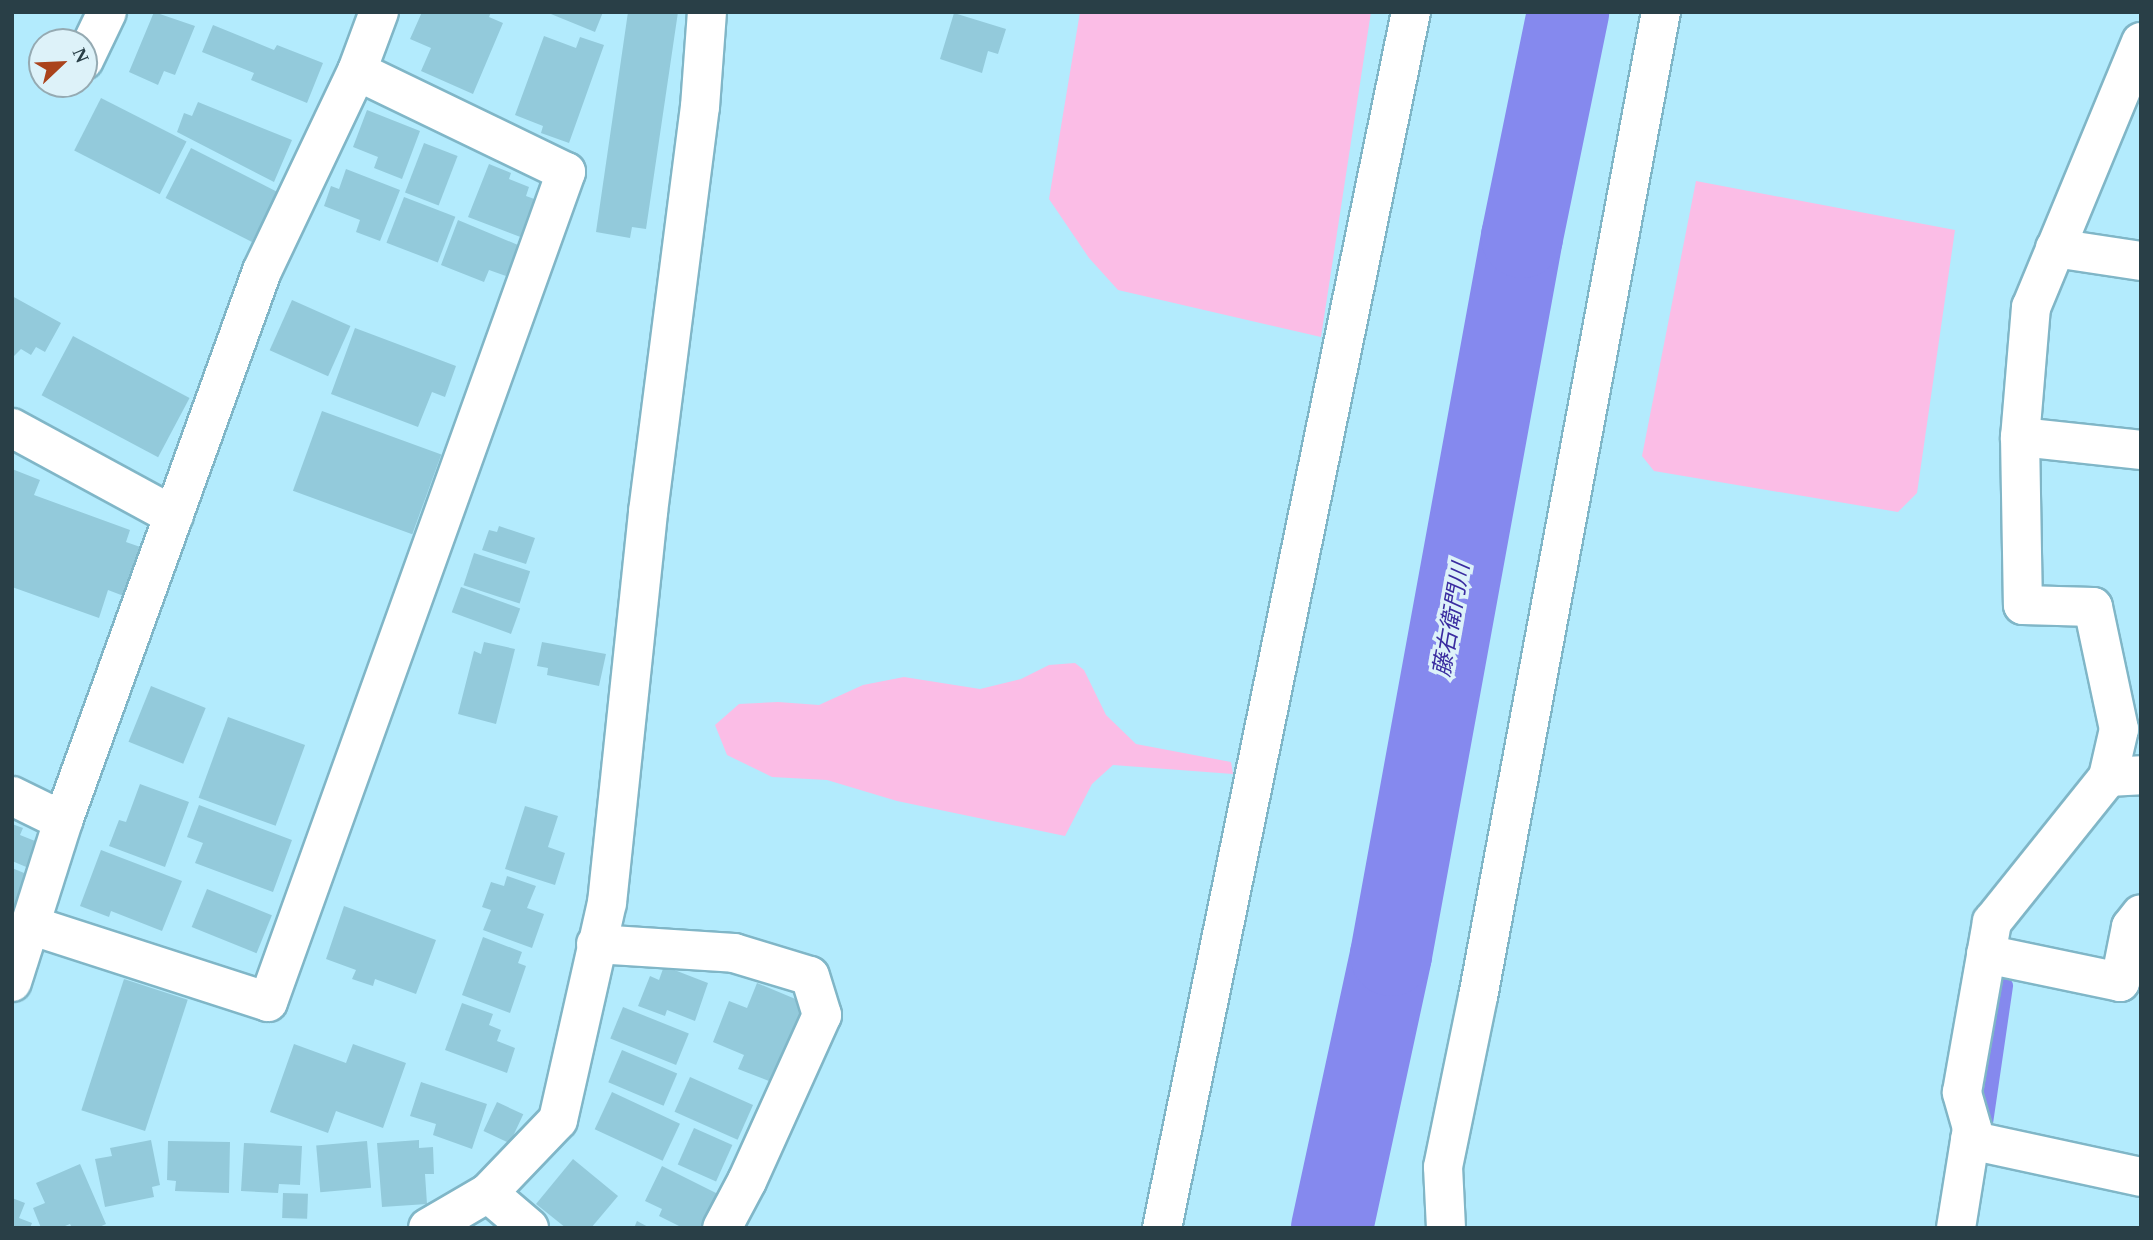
<!DOCTYPE html>
<html>
<head>
<meta charset="utf-8">
<style>
	body { margin:0 }
	#map { position:relative; width:2153px; height:1240px; overflow:hidden; background:#b3ebfd; font-family:"Times New Roman","Noto Sans JP",serif }
	div>[style] { position:absolute }
	.green>* { inset:0; background:#fbbde6 }
	.stream>* { height:14px; margin:-7px; padding:0 7px; transform-origin:7px; border-radius:7px; background:#8589ee }
	.river>* { height:82px; margin:-41px; padding:0 41px; transform-origin:41px; border-radius:41px; background:#8589ee }
	.building>* { inset:0; background:#93cadb; transform-origin:0 0 }
	.roads { filter:drop-shadow(2px 0 #80b6c7) drop-shadow(-2px 0 #80b6c7) drop-shadow(0 2px #80b6c7) drop-shadow(0 -2px #80b6c7) }
	.minor>* { height:38px; margin:-19px; padding:0 19px; transform-origin:19px; border-radius:19px; background:#fff }
	span { translate:-50% -50%; white-space:nowrap; text-align:center; line-height:1.15; -webkit-text-stroke:7px #ddf2f9; paint-order:stroke }
	.water-label { font-size:23px; color:#3a2ca0; font-style:italic }
	.frame { position:absolute; inset:0; border:14px solid #293f47; pointer-events:none }
	.north { position:absolute; left:28px; top:28px; width:70px; height:70px; box-sizing:border-box; background:#ddf2f9; border:2px solid #95aab2; border-radius:50%; rotate:67deg; font-size:19px; font-weight:700; line-height:28px; text-align:center; color:#293f47 }
	.north::after { content:''; display:block; margin:auto; width:24px; height:32px; background:#aa431c; clip-path:polygon(50% 0,100% 100%,50% 72%,0 100%) }
</style>
</head>
<body>
<div id="map">
	<div class="green">
		<i style="clip-path:polygon(1080px 12px,1371px 12px,1321px 337px,1118px 290px,1089px 258px,1049px 199px)"></i>
		<i style="clip-path:polygon(1696px 181px,1955px 230px,1917px 493px,1898px 512px,1654px 471px,1642px 456px)"></i>
		<i style="clip-path:polygon(1075px 663px,1084px 670px,1106px 715px,1136px 744px,1231px 762px,1233px 774px,1113px 765px,1092px 784px,1065px 836px,897px 801px,827px 780px,772px 777px,727px 755px,715px 725px,739px 704px,778px 702px,819px 705px,863px 685px,904px 677px,980px 689px,1021px 679px,1049px 665px)"></i>
	</div>
	<div class="stream">
		<i style="left:1985px;top:1130px;width:146px;rotate:-81.7deg"></i>
	</div>
	<div class="river">
		<i style="left:1332px;top:1228px;width:279px;rotate:-77.8deg"></i>
		<i style="left:1391px;top:955px;width:730px;rotate:-79.66deg"></i>
		<i style="left:1522px;top:237px;width:230px;rotate:-78.4deg"></i>
	</div>
	<div class="building">
		<i style="clip-path:polygon(154px 12px,195px 26px,175px 75px,164px 71px,158px 85px,129px 72px)"></i>
		<i style="clip-path:polygon(422px 12px,491px 12px,489px 17px,503px 23px,473px 94px,421px 71px,431px 48px,410px 39px)"></i>
		<i style="clip-path:polygon(546px 12px,603px 12px,595px 32px)"></i>
		<i style="clip-path:polygon(628px 12px,678px 12px,646px 229px,632px 227px,630px 238px,596px 232px)"></i>
		<i style="clip-path:polygon(954px 13px,1006px 29px,998px 54px,988px 51px,982px 73px,940px 59px)"></i>
		<i style="clip-path:polygon(213px 25px,274px 50px,277px 45px,323px 63px,307px 103px,251px 80px,254px 73px,202px 52px)"></i>
		<i style="clip-path:polygon(544px 36px,576px 48px,580px 37px,604px 45px,569px 143px,541px 133px,543px 126px,515px 115px)"></i>
		<i style="left:101px;top:98px;width:96px;height:59px;rotate:27deg"></i>
		<i style="clip-path:polygon(198px 102px,292px 140px,274px 182px,177px 132px,184px 113px,192px 116px)"></i>
		<i style="clip-path:polygon(367px 110px,420px 131px,402px 179px,374px 168px,378px 157px,353px 147px)"></i>
		<i style="left:424px;top:143px;width:36px;height:53px;rotate:21deg"></i>
		<i style="left:191px;top:148px;width:97px;height:56px;rotate:27deg"></i>
		<i style="clip-path:polygon(489px 164px,511px 173px,509px 179px,529px 187px,526px 196px,537px 200px,523px 238px,468px 217px)"></i>
		<i style="clip-path:polygon(346px 169px,400px 190px,380px 241px,356px 232px,360px 220px,324px 206px,331px 186px,339px 189px)"></i>
		<i style="left:404px;top:197px;width:55px;height:49px;rotate:21deg"></i>
		<i style="clip-path:polygon(458px 220px,518px 245px,506px 276px,489px 270px,484px 282px,441px 265px)"></i>
		<i style="clip-path:polygon(12px 296px,61px 323px,45px 352px,36px 347px,31px 355px,21px 349px,12px 358px)"></i>
		<i style="left:292px;top:300px;width:64px;height:55px;rotate:24deg"></i>
		<i style="clip-path:polygon(355px 328px,456px 366px,445px 397px,432px 392px,418px 427px,331px 394px)"></i>
		<i style="left:73px;top:336px;width:132px;height:67px;rotate:28deg"></i>
		<i style="left:322px;top:411px;width:127px;height:85px;rotate:20deg"></i>
		<i style="clip-path:polygon(12px 469px,40px 480px,34px 495px,130px 530px,126px 542px,146px 549px,129px 598px,108px 590px,99px 618px,12px 587px)"></i>
		<i style="clip-path:polygon(499px 526px,535px 538px,526px 564px,482px 550px,489px 530px,497px 532px)"></i>
		<i style="left:474px;top:553px;width:59px;height:34px;rotate:18deg"></i>
		<i style="left:461px;top:587px;width:63px;height:27px;rotate:20deg"></i>
		<i style="clip-path:polygon(484px 642px,515px 649px,496px 724px,458px 714px,474px 651px,481px 654px)"></i>
		<i style="clip-path:polygon(542px 642px,606px 654px,599px 686px,547px 675px,548px 668px,537px 666px)"></i>
		<i style="left:151px;top:686px;width:59px;height:60px;rotate:22deg"></i>
		<i style="left:228px;top:717px;width:82px;height:86px;rotate:20deg"></i>
		<i style="clip-path:polygon(140px 784px,189px 802px,165px 867px,109px 846px,119px 820px,126px 822px)"></i>
		<i style="clip-path:polygon(199px 805px,292px 840px,273px 892px,195px 863px,203px 843px,187px 837px)"></i>
		<i style="clip-path:polygon(525px 806px,558px 816px,548px 847px,565px 853px,555px 885px,505px 869px)"></i>
		<i style="clip-path:polygon(12px 824px,23px 828px,20px 835px,40px 843px,31px 869px,12px 861px)"></i>
		<i style="clip-path:polygon(101px 850px,182px 881px,162px 931px,111px 911px,109px 917px,80px 906px)"></i>
		<i style="clip-path:polygon(12px 868px,36px 878px,12px 937px)"></i>
		<i style="clip-path:polygon(507px 876px,536px 886px,527px 908px,544px 914px,532px 948px,483px 930px,491px 910px,482px 907px,491px 882px,504px 886px)"></i>
		<i style="left:207px;top:889px;width:70px;height:41px;rotate:22deg"></i>
		<i style="clip-path:polygon(344px 906px,436px 940px,416px 994px,375px 979px,373px 986px,352px 979px,356px 970px,326px 959px)"></i>
		<i style="clip-path:polygon(483px 937px,522px 952px,518px 963px,526px 966px,510px 1013px,462px 995px)"></i>
		<i style="clip-path:polygon(664px 966px,708px 983px,695px 1021px,667px 1010px,665px 1016px,638px 1006px,650px 976px,659px 980px)"></i>
		<i style="left:124px;top:979px;width:67px;height:138px;rotate:18deg"></i>
		<i style="clip-path:polygon(757px 983px,805px 1003px,774px 1083px,738px 1069px,744px 1055px,713px 1042px,729px 1001px,747px 1008px)"></i>
		<i style="clip-path:polygon(462px 1003px,493px 1014px,489px 1025px,501px 1030px,497px 1041px,515px 1048px,507px 1073px,445px 1050px)"></i>
		<i style="left:623px;top:1007px;width:71px;height:34px;rotate:22deg"></i>
		<i style="clip-path:polygon(294px 1044px,346px 1063px,353px 1044px,406px 1063px,383px 1128px,336px 1111px,328px 1133px,270px 1112px)"></i>
		<i style="left:622px;top:1050px;width:60px;height:35px;rotate:23deg"></i>
		<i style="left:690px;top:1077px;width:69px;height:38px;rotate:24deg"></i>
		<i style="clip-path:polygon(421px 1082px,487px 1104px,472px 1149px,433px 1135px,436px 1124px,410px 1116px)"></i>
		<i style="left:612px;top:1092px;width:75px;height:41px;rotate:25deg"></i>
		<i style="left:497px;top:1102px;width:29px;height:32px;rotate:25deg"></i>
		<i style="left:694px;top:1128px;width:42px;height:40px;rotate:24deg"></i>
		<i style="clip-path:polygon(151px 1140px,160px 1185px,152px 1187px,154px 1197px,105px 1207px,95px 1159px,112px 1156px,110px 1148px)"></i>
		<i style="clip-path:polygon(419px 1140px,419px 1148px,433px 1147px,434px 1174px,425px 1174px,427px 1204px,382px 1207px,377px 1143px)"></i>
		<i style="clip-path:polygon(168px 1141px,230px 1142px,229px 1193px,175px 1191px,176px 1181px,167px 1180px)"></i>
		<i style="left:367px;top:1141px;width:47px;height:51px;rotate:85deg"></i>
		<i style="clip-path:polygon(244px 1143px,302px 1146px,300px 1185px,279px 1184px,278px 1193px,241px 1191px)"></i>
		<i style="clip-path:polygon(573px 1159px,618px 1196px,591px 1228px,566px 1228px,536px 1204px)"></i>
		<i style="clip-path:polygon(80px 1164px,106px 1224px,97px 1228px,72px 1228px,70px 1224px,60px 1228px,41px 1228px,33px 1208px,45px 1203px,36px 1183px)"></i>
		<i style="clip-path:polygon(662px 1166px,718px 1194px,701px 1228px,683px 1228px,659px 1216px,662px 1209px,645px 1201px)"></i>
		<i style="left:283px;top:1193px;width:25px;height:25px;rotate:2deg"></i>
		<i style="clip-path:polygon(12px 1198px,25px 1203px,19px 1218px,32px 1223px,30px 1228px,12px 1228px)"></i>
		<i style="clip-path:polygon(637px 1221px,650px 1228px,634px 1228px)"></i>
	</div>
	<div class="roads">
		<div class="minor">
			<i style="left:2141px;top:42px;width:287px;rotate:112.5deg"></i>
			<i style="left:2031px;top:307px;width:130px;rotate:94.8deg"></i>
			<i style="left:2020px;top:437px;width:168px;rotate:89deg"></i>
			<i style="left:2023px;top:605px;width:70px;rotate:1.6deg"></i>
			<i style="left:2093px;top:607px;width:125px;rotate:78deg"></i>
			<i style="left:2119px;top:729px;width:49px;rotate:102.9deg"></i>
			<i style="left:2108px;top:777px;width:33px;rotate:-3deg"></i>
			<i style="left:84px;top:60px;width:53px;rotate:-64.4deg"></i>
			<i style="left:2055px;top:248px;width:87px;rotate:8.6deg"></i>
			<i style="left:12px;top:428px;width:184px;rotate:28.5deg"></i>
			<i style="left:2020px;top:437px;width:122px;rotate:6.1deg"></i>
			<i style="left:12px;top:796px;width:57px;rotate:26.1deg"></i>
			<i style="left:30px;top:925px;width:250px;rotate:17.9deg"></i>
			<i style="left:268px;top:1002px;width:882px;rotate:-70.25deg"></i>
			<i style="left:566px;top:172px;width:232px;rotate:-154.2deg"></i>
			<i style="left:596px;top:944px;width:138px;rotate:3.7deg"></i>
			<i style="left:734px;top:953px;width:79px;rotate:16.8deg"></i>
			<i style="left:810px;top:976px;width:41px;rotate:72.9deg"></i>
			<i style="left:822px;top:1015px;width:182px;rotate:114.3deg"></i>
			<i style="left:747px;top:1181px;width:53px;rotate:118deg"></i>
			<i style="left:1986px;top:954px;width:137px;rotate:11.8deg"></i>
			<i style="left:2120px;top:982px;width:56px;rotate:-78.7deg"></i>
			<i style="left:2131px;top:927px;width:16px;rotate:-52deg"></i>
			<i style="left:12px;top:982px;width:169px;rotate:-72.4deg"></i>
			<i style="left:63px;top:821px;width:585px;rotate:-70.11deg"></i>
			<i style="left:262px;top:271px;width:221px;rotate:-64.6deg"></i>
			<i style="left:357px;top:71px;width:63px;rotate:-69.6deg"></i>
			<i style="left:1970px;top:1140px;width:175px;rotate:12.2deg"></i>
			<i style="left:488px;top:1193px;width:54px;rotate:40.5deg"></i>
			<i style="left:428px;top:1228px;width:69px;rotate:-30.3deg"></i>
			<i style="left:488px;top:1193px;width:101px;rotate:-46.2deg"></i>
			<i style="left:558px;top:1120px;width:222px;rotate:-77.3deg"></i>
			<i style="left:607px;top:903px;width:393px;rotate:-84deg"></i>
			<i style="left:648px;top:512px;width:408px;rotate:-82.7deg"></i>
			<i style="left:700px;top:107px;width:95px;rotate:-85.8deg"></i>
			<i style="left:1162px;top:1228px;width:1241px;rotate:-78.43deg"></i>
			<i style="left:1446px;top:1228px;width:61px;rotate:-92.8deg"></i>
			<i style="left:1443px;top:1167px;width:174px;rotate:-78.4deg"></i>
			<i style="left:1478px;top:997px;width:1002px;rotate:-79.48deg"></i>
			<i style="left:1956px;top:1228px;width:101px;rotate:-80.9deg"></i>
			<i style="left:1972px;top:1128px;width:37px;rotate:-106deg"></i>
			<i style="left:1962px;top:1092px;width:173px;rotate:-80deg"></i>
			<i style="left:1992px;top:922px;width:186px;rotate:-51.3deg"></i>
		</div>
	</div>
	<div class="water-label">
		<span style="left:1452px;top:620px;rotate:-80deg">藤右衛門川</span>
	</div>
	<div class="frame"></div>
	<div class="north">N</div>
</div>
</body>
</html>
